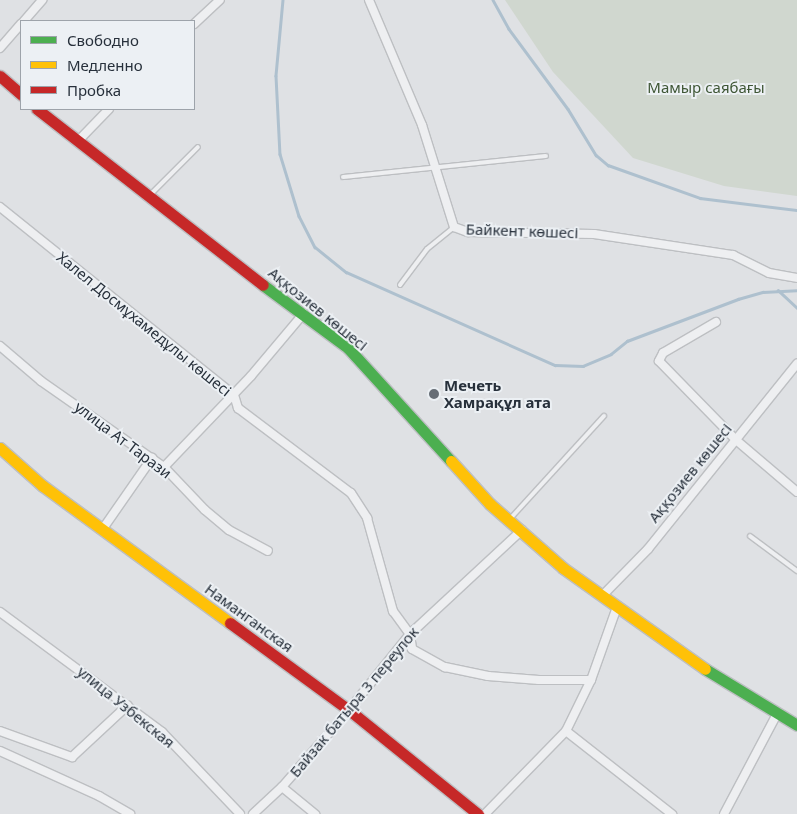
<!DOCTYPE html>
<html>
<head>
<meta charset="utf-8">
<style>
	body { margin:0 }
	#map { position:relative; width:797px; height:814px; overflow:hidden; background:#dfe1e4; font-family:"Noto Sans",sans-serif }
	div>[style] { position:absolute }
	.green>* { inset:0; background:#d0d7cf }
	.stream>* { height:2.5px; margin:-1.25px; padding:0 1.25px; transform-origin:1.25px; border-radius:1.25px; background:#aec0ce }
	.roads { filter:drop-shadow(1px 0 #bdbfc2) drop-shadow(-1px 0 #bdbfc2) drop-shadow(0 1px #bdbfc2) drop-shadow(0 -1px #bdbfc2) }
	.lane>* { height:4px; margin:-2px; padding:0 2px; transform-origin:2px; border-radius:2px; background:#eeeff1 }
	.street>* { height:8px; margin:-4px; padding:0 4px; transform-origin:4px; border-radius:4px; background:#eeeff1 }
	.fast>* { height:11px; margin:-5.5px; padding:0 5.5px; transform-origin:5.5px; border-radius:5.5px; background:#4caf50 }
	.slow>* { height:11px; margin:-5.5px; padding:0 5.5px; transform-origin:5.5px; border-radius:5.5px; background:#ffc107 }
	.jam>* { height:11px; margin:-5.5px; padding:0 5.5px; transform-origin:5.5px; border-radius:5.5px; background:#c62828 }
	.dots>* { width:14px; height:14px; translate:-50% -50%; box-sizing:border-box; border:2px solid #ecf0f4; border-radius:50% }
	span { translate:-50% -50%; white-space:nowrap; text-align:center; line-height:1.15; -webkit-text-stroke:4px #ecf0f4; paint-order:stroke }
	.park-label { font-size:15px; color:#3e5635 }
	.street-label { font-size:15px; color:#27303b }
	.poi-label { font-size:15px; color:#27303b; font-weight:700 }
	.left { translate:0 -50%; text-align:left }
	.legend { position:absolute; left:20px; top:20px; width:175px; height:90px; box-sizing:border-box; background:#ecf0f4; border:1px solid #9da3aa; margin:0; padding:6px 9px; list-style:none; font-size:15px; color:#27303b }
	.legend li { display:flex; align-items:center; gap:10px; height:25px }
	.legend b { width:25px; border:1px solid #9da3aa }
</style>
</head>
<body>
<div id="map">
	<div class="green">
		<i style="clip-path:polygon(505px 0,797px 0,797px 196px,724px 186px,633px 158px,553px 72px)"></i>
	</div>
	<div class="stream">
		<i style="left:283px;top:0;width:76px;rotate:95.3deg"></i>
		<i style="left:276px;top:76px;width:78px;rotate:87.1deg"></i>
		<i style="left:280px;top:154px;width:65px;rotate:73deg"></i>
		<i style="left:299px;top:216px;width:35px;rotate:63deg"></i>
		<i style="left:315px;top:247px;width:40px;rotate:39deg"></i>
		<i style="left:346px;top:272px;width:229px;rotate:24deg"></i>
		<i style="left:555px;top:365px;width:28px;rotate:2deg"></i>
		<i style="left:583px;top:366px;width:30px;rotate:-23deg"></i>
		<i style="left:611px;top:354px;width:21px;rotate:-39deg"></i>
		<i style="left:627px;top:341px;width:119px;rotate:-20.7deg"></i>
		<i style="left:738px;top:299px;width:26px;rotate:-16deg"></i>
		<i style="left:763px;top:292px;width:34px;rotate:-3deg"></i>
		<i style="left:493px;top:0;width:33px;rotate:61deg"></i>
		<i style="left:509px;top:29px;width:99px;rotate:53.6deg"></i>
		<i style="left:568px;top:109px;width:54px;rotate:58.7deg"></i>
		<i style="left:596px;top:155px;width:16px;rotate:40deg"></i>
		<i style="left:608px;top:165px;width:98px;rotate:19.7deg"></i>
		<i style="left:700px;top:198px;width:98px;rotate:7.1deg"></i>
		<i style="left:778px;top:290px;width:26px;rotate:43deg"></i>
	</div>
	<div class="roads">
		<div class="lane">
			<i style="left:343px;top:177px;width:204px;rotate:-5.9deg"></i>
			<i style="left:149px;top:196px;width:69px;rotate:-45deg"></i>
			<i style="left:400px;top:285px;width:45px;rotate:-53.1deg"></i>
			<i style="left:427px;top:249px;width:35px;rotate:-39deg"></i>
			<i style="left:509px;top:520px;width:141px;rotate:-47.6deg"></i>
			<i style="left:750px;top:536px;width:59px;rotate:36.7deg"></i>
		</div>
		<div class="street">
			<i style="left:369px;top:0;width:136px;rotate:67deg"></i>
			<i style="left:422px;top:125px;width:107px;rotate:72.6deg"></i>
			<i style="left:454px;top:227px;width:15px;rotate:20deg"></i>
			<i style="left:468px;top:232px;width:126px;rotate:0.9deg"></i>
			<i style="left:594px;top:234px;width:141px;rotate:8.6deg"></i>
			<i style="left:733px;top:255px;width:40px;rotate:26.6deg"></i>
			<i style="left:769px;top:273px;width:28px;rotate:10deg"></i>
			<i style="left:24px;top:21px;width:28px;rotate:-49deg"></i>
			<i style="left:194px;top:24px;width:35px;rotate:-43deg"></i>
			<i style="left:0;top:48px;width:32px;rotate:-49deg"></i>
			<i style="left:77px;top:142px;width:46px;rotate:-45.9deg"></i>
			<i style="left:0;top:207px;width:300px;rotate:38.8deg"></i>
			<i style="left:234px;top:395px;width:14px;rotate:73deg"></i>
			<i style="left:238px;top:408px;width:141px;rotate:37deg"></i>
			<i style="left:351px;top:493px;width:30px;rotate:57deg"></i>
			<i style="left:367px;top:518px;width:97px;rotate:74.4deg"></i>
			<i style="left:393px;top:611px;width:29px;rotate:54deg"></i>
			<i style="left:410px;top:634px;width:15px;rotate:82deg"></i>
			<i style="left:412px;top:649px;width:38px;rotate:29deg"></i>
			<i style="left:445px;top:667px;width:44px;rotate:11.8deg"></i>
			<i style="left:488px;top:676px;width:51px;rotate:4.5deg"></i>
			<i style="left:539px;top:680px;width:52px"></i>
			<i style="left:716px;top:322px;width:61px;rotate:149.7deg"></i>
			<i style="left:663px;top:353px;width:9px;rotate:117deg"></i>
			<i style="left:659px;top:361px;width:110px;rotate:45.7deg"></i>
			<i style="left:736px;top:440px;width:80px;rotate:40.4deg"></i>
			<i style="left:0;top:346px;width:54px;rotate:40.5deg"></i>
			<i style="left:41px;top:381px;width:150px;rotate:35deg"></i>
			<i style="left:164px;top:467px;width:59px;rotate:46.4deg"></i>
			<i style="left:205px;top:510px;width:31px;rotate:40deg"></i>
			<i style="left:229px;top:530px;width:44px;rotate:28.3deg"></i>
			<i style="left:164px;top:467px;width:126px;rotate:-46.3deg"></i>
			<i style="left:251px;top:376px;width:82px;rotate:-49.9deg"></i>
			<i style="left:102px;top:530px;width:88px;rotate:-55.2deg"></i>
			<i style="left:602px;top:596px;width:66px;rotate:-45.6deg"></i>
			<i style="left:648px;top:549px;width:238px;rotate:-51.2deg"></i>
			<i style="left:0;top:612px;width:202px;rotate:36.5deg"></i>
			<i style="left:162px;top:732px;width:113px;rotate:46.4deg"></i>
			<i style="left:0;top:731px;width:77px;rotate:19.9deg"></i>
			<i style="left:72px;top:757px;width:76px;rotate:-42.9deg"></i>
			<i style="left:566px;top:731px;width:135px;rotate:38.1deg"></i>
			<i style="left:0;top:751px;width:109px;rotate:24.4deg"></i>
			<i style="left:99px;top:796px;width:36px;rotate:30deg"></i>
			<i style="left:282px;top:787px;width:43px;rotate:39.3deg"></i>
			<i style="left:253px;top:814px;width:40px;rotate:-43deg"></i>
			<i style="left:282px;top:787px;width:102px;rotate:-49deg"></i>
			<i style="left:349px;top:710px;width:97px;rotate:-51.2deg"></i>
			<i style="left:410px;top:634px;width:153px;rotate:-42.9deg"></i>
			<i style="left:485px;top:814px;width:116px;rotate:-45.7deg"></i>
			<i style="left:566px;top:731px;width:57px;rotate:-63.9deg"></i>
			<i style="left:591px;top:680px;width:77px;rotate:-70.4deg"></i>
			<i style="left:724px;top:814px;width:115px;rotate:-62.1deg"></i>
		</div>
		<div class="fast">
			<i style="left:263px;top:285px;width:106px;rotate:36.5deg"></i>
			<i style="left:348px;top:348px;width:153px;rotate:47.7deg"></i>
			<i style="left:705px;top:669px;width:108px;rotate:31.3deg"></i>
		</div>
		<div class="slow">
			<i style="left:0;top:448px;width:57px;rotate:41.5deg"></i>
			<i style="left:43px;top:486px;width:232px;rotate:36.2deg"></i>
			<i style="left:451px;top:461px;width:58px;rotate:47.8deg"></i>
			<i style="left:490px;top:504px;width:97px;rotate:41.2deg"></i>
			<i style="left:563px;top:568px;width:174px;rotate:35.4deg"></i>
		</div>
		<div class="jam">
			<i style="left:0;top:76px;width:28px;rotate:41deg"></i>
			<i style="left:37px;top:109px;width:286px;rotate:37.9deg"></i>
			<i style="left:230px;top:623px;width:147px;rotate:36.2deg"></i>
			<i style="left:349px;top:710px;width:166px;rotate:38.9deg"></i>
		</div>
	</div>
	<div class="dots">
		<i style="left:434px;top:394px;background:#676e76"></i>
	</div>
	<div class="park-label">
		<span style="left:706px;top:88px">Мамыр саябағы</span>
	</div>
	<div class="street-label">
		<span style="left:522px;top:231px;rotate:2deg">Байкент көшесі</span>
		<span style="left:318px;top:309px;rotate:39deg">Аққозиев көшесі</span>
		<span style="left:144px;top:324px;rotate:39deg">Халел Досмұхамедұлы көшесі</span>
		<span style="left:123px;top:440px;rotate:37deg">улица Ат Тарази</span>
		<span style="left:690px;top:473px;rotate:-51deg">Аққозиев көшесі</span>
		<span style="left:249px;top:618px;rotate:36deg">Наманганская</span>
		<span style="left:354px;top:702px;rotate:-50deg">Байзак батыра 3 переулок</span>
		<span style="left:126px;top:707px;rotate:39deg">улица Узбекская</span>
	</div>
	<div class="poi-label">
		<span class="left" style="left:444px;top:394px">Мечеть<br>Хамрақұл ата</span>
	</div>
	<ul class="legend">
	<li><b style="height:6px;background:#4caf50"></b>Свободно</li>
	<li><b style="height:6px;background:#ffc107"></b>Медленно</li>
	<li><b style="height:6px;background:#c62828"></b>Пробка</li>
	</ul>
</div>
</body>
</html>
